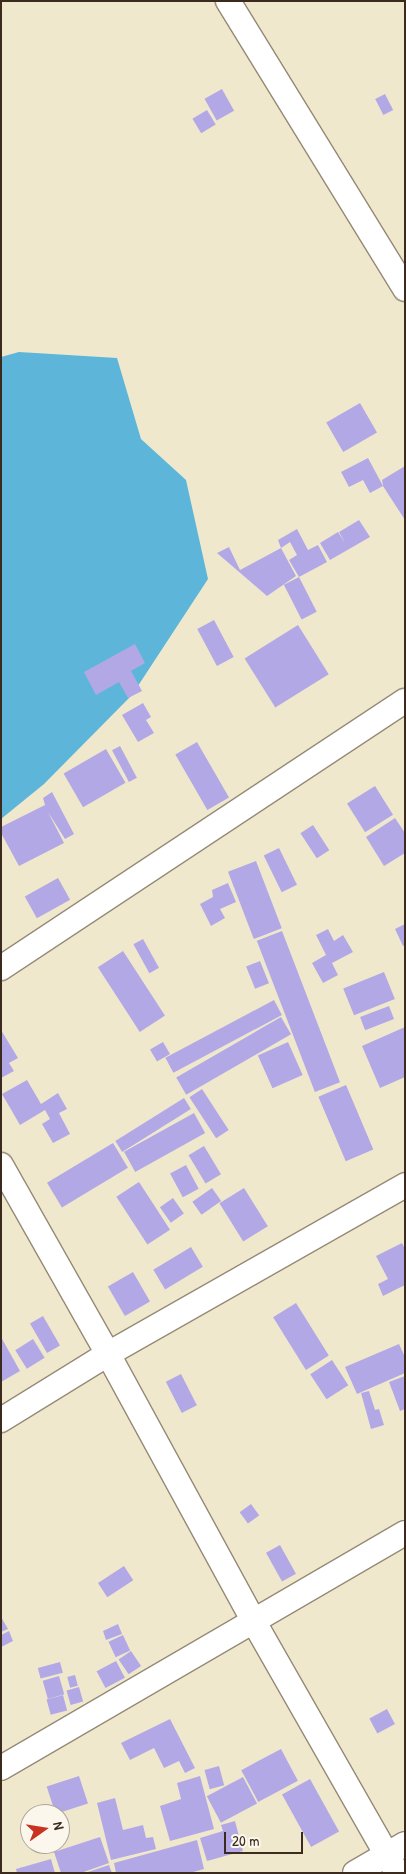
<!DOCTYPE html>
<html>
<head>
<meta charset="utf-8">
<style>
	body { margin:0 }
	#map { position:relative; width:406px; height:1874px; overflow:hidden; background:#efe8cd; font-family:"Patrick Hand",sans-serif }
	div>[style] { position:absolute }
	.water>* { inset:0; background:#5db6da }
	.building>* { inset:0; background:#b3a8e6; transform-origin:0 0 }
	.roads { filter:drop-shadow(1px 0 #958976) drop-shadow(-1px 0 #958976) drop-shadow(0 1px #958976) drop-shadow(0 -1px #958976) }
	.street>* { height:24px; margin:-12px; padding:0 12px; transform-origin:12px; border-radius:12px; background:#fff }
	span { translate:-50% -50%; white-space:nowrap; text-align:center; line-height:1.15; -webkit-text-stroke:4px #fbf7ec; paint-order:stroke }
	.frame { position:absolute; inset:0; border:2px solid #3b2a1e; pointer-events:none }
	.north { position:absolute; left:20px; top:1804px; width:50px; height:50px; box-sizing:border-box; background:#fbf7ec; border:1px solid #aea59a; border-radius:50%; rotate:77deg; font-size:14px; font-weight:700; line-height:20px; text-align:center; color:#3b2a1e }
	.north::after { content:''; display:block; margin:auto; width:18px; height:22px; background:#c8321e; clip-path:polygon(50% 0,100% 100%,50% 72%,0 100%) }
	.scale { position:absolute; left:224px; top:1832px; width:79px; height:22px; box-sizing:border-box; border:2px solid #3b2a1e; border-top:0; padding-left:6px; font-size:15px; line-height:18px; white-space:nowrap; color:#3b2a1e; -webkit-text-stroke:4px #fbf7ec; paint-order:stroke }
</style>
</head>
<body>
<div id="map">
	<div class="water">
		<i style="clip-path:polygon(19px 352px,117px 358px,141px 439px,186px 480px,208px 579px,132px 695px,44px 784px,1px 819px,1px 357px)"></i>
	</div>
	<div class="building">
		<i style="left:222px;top:89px;width:25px;height:20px;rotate:61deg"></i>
		<i style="left:385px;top:94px;width:18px;height:11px;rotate:63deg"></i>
		<i style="left:207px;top:110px;width:17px;height:17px;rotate:59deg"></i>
		<i style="left:360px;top:403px;width:34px;height:39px;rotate:60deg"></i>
		<i style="clip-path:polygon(368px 458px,383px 486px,370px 493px,363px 480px,349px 487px,341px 472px)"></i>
		<i style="clip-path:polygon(405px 466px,405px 520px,383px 486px,382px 480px)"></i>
		<i style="clip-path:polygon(359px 520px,370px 537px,330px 560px,320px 543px,338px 532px,345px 543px,339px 532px)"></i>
		<i style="clip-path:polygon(297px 529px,308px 550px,318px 545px,327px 562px,299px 577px,289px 560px,297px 555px,290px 542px,281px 548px,278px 540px)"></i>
		<i style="clip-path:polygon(229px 547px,240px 570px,281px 548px,296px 576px,267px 596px,217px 553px)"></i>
		<i style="left:299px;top:577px;width:39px;height:17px;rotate:63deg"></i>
		<i style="left:214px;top:620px;width:42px;height:19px;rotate:62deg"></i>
		<i style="left:298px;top:625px;width:58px;height:63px;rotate:58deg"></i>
		<i style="clip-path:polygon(135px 644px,145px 663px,131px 671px,142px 691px,128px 698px,119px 682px,96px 695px,84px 672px)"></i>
		<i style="clip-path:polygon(143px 703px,151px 717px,146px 720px,154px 733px,138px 742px,122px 715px)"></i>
		<i style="left:197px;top:742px;width:64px;height:25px;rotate:60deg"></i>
		<i style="left:120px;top:746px;width:36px;height:9px;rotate:62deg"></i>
		<i style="left:106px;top:749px;width:39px;height:49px;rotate:60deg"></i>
		<i style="left:375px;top:786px;width:34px;height:33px;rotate:58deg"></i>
		<i style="clip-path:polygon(52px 792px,74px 834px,65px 839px,48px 812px,64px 843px,19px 866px,1px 833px,1px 827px,45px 805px,43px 798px)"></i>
		<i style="clip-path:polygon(395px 818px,405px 833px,405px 853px,384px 866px,366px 837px)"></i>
		<i style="left:313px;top:825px;width:30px;height:15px;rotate:57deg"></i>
		<i style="left:279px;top:848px;width:41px;height:17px;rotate:64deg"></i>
		<i style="left:256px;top:861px;width:72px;height:30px;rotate:69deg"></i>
		<i style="left:58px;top:878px;width:25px;height:38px;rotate:61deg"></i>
		<i style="clip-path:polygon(228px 883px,236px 902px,220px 909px,225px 918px,211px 926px,200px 904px,213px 897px,212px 890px)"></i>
		<i style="clip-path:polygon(405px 924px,405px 945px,403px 946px,395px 929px)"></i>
		<i style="clip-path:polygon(328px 929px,334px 941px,343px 935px,353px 952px,332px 963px,338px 975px,323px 983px,312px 963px,326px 955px,316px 935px)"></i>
		<i style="left:282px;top:931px;width:162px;height:27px;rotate:69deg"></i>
		<i style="left:143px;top:939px;width:33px;height:11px;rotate:61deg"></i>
		<i style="left:123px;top:951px;width:77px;height:30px;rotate:57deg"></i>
		<i style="left:260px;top:961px;width:24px;height:15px;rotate:68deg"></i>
		<i style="left:384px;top:972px;width:29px;height:44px;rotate:68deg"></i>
		<i style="left:274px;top:1000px;width:17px;height:123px;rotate:62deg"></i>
		<i style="left:389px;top:1006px;width:14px;height:31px;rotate:69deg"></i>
		<i style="left:281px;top:1017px;width:20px;height:121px;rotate:60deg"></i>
		<i style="clip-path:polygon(405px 1027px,405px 1077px,380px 1088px,362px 1046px)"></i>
		<i style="clip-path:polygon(1px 1030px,18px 1058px,9px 1063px,14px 1071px,1px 1078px)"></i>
		<i style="left:163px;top:1042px;width:14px;height:15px;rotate:60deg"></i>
		<i style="left:288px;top:1042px;width:36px;height:33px;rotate:66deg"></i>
		<i style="clip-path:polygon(27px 1080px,41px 1104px,58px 1093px,67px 1109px,59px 1113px,70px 1134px,53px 1143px,42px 1124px,50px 1119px,45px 1110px,20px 1125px,2px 1094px)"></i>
		<i style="left:346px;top:1085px;width:70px;height:30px;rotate:67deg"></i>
		<i style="left:202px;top:1089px;width:49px;height:15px;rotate:57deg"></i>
		<i style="left:184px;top:1098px;width:13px;height:81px;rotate:58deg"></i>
		<i style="left:194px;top:1113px;width:23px;height:80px;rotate:61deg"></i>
		<i style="left:113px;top:1143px;width:29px;height:77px;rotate:59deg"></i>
		<i style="left:204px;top:1146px;width:33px;height:18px;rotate:59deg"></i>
		<i style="left:186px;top:1165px;width:27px;height:18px;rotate:62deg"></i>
		<i style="left:139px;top:1182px;width:57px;height:27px;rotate:57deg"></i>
		<i style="left:212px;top:1188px;width:16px;height:24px;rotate:55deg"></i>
		<i style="left:244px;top:1188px;width:45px;height:29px;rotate:58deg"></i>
		<i style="left:173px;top:1198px;width:19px;height:16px;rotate:55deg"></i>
		<i style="clip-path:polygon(402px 1243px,405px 1249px,405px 1285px,383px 1296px,378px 1284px,388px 1279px,376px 1256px)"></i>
		<i style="left:191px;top:1247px;width:23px;height:44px;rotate:59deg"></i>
		<i style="left:133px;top:1272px;width:34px;height:29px;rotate:60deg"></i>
		<i style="left:296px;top:1303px;width:62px;height:27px;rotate:58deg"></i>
		<i style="left:43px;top:1316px;width:34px;height:15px;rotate:60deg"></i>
		<i style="clip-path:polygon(1px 1337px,20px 1371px,1px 1382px)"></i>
		<i style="left:33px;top:1339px;width:22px;height:21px;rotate:58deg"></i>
		<i style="clip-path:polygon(399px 1344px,405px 1357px,405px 1373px,357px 1394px,345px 1367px)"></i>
		<i style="left:332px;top:1360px;width:30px;height:26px;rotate:57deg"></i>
		<i style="left:181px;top:1374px;width:35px;height:17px;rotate:63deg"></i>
		<i style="clip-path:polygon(405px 1376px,405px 1409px,400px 1411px,389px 1382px)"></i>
		<i style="clip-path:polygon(369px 1391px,375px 1410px,379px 1409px,384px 1425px,371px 1429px,361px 1393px)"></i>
		<i style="left:251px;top:1504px;width:14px;height:14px;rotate:54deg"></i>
		<i style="left:280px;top:1545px;width:33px;height:16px;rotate:61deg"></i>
		<i style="left:124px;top:1566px;width:17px;height:31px;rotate:57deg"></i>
		<i style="clip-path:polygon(1px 1617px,8px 1629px,1px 1632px)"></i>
		<i style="clip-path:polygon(118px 1624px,122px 1634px,106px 1640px,103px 1631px)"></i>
		<i style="clip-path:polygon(9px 1631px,13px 1641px,1px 1647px,1px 1635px)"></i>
		<i style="left:123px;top:1635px;width:17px;height:16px;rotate:65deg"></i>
		<i style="left:131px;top:1651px;width:18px;height:15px;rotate:56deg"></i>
		<i style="left:116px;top:1661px;width:19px;height:22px;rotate:62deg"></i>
		<i style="left:60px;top:1662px;width:11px;height:23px;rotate:75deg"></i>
		<i style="left:75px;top:1675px;width:11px;height:8px;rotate:75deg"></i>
		<i style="left:59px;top:1676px;width:19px;height:17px;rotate:74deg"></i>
		<i style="left:79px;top:1687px;width:15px;height:13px;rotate:74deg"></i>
		<i style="left:63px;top:1695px;width:16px;height:17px;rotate:75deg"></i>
		<i style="left:387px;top:1709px;width:17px;height:20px;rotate:62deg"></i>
		<i style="clip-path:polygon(170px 1719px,195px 1768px,185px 1773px,179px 1761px,164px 1768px,154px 1748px,130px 1760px,121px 1743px)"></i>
		<i style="left:281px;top:1749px;width:36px;height:45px;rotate:62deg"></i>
		<i style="left:219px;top:1766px;width:20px;height:15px;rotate:75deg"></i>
		<i style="left:79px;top:1776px;width:29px;height:34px;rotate:72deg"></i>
		<i style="clip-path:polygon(200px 1776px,214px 1829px,170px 1841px,160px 1806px,181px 1799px,177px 1783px)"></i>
		<i style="left:243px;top:1777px;width:30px;height:41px;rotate:62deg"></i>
		<i style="left:310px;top:1779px;width:60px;height:32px;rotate:61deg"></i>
		<i style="clip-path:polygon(115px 1798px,123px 1830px,143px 1825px,146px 1838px,153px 1837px,156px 1849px,111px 1860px,97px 1803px)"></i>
		<i style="clip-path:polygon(235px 1821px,243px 1851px,207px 1861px,200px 1838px,223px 1831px,221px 1825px)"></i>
		<i style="clip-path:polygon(100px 1837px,109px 1863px,81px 1873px,61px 1873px,54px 1852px)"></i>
		<i style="clip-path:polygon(197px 1840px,204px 1869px,190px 1873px,116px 1873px,114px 1863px)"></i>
		<i style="clip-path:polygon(51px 1859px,55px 1873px,17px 1873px,16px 1869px)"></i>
		<i style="clip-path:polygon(109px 1865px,112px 1873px,88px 1873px,88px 1872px)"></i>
	</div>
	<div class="roads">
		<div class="street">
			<i style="left:228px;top:1px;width:338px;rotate:58.4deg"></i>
			<i style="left:1px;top:968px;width:484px;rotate:-33.5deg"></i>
			<i style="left:1px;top:1165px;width:217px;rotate:60.5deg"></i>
			<i style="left:108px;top:1354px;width:305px;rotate:61.4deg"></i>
			<i style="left:254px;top:1622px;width:289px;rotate:60.3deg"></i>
			<i style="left:1px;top:1420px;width:126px;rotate:-31.7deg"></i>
			<i style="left:108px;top:1354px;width:342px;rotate:-29.6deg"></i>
			<i style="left:1px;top:1768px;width:467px;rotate:-30.2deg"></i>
			<i style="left:355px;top:1873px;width:58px;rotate:-30.1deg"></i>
		</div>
	</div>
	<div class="frame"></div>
	<div class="north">N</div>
	<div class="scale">20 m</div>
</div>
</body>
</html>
